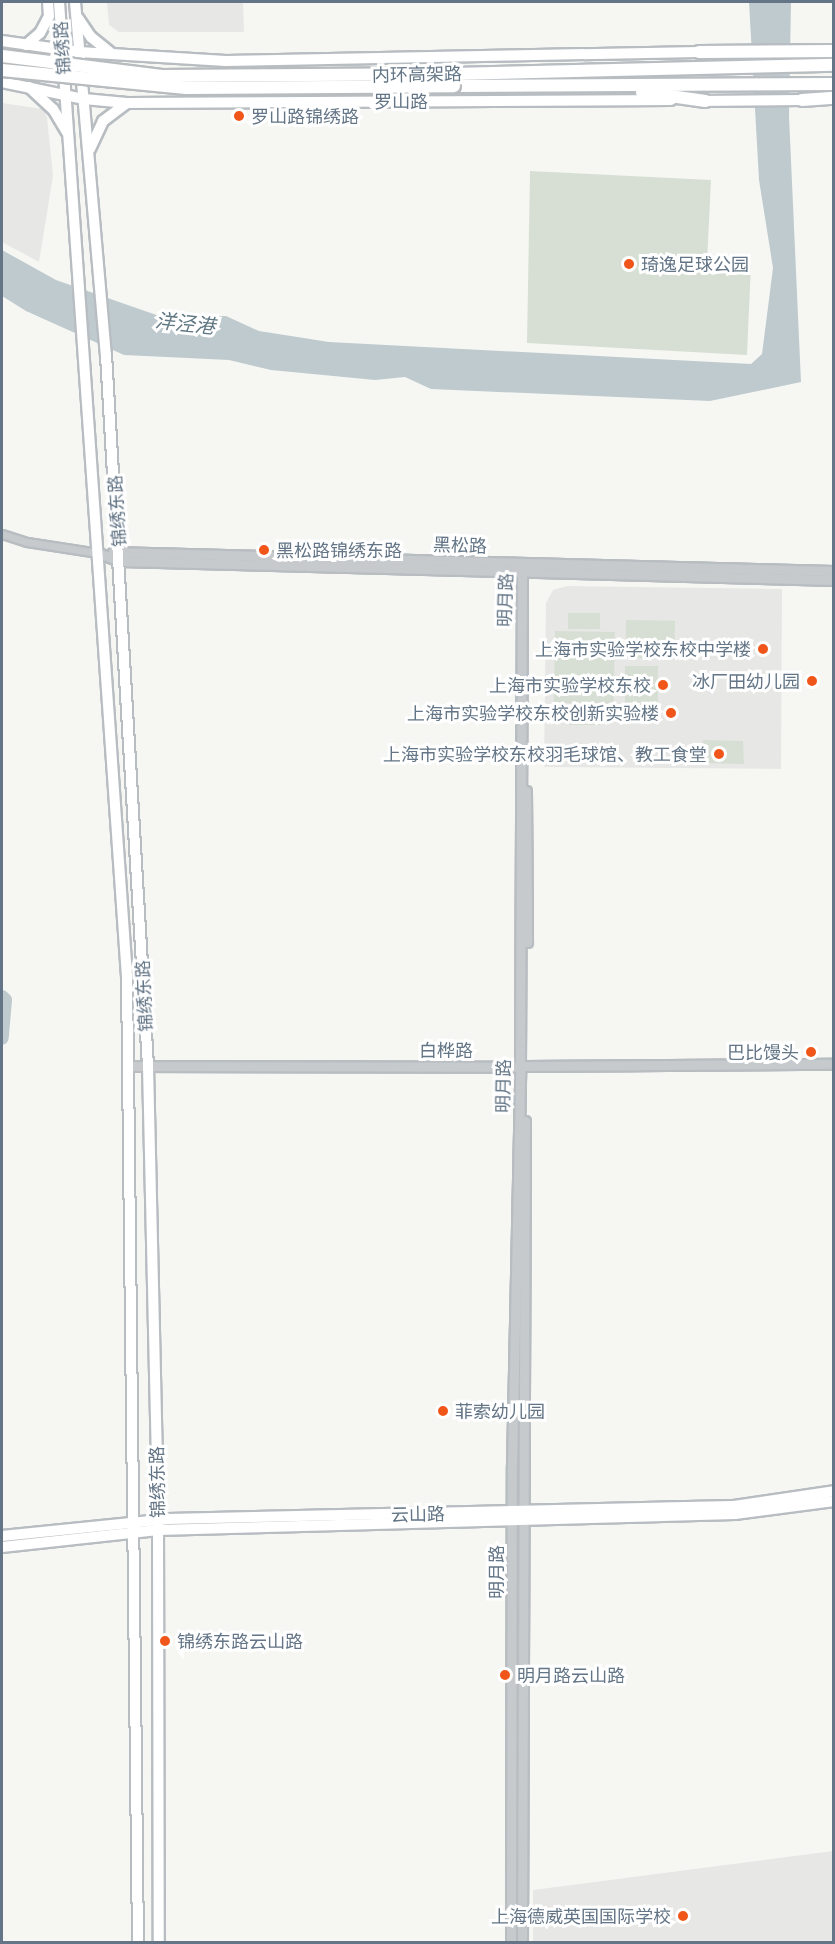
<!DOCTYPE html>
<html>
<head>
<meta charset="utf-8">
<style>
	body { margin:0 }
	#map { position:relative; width:835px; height:1944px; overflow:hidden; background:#f6f7f3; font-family:"Noto Sans","Noto Sans SC",sans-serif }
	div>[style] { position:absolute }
	.built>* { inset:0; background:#e7e8e6 }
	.green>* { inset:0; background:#d7dfd4; transform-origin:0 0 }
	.water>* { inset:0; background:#bfcacf }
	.river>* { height:14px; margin:-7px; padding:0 7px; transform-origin:7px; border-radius:7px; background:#bfcacf }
	.roads { filter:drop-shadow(2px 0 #b8bdc2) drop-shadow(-2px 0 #b8bdc2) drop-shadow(0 2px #b8bdc2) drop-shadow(0 -2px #b8bdc2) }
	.minor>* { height:7px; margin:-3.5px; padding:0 3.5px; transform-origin:3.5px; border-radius:3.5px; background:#c6cacd }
	.tertiary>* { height:9px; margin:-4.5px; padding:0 4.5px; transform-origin:4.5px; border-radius:4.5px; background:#c6cacd }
	.secondary>* { height:10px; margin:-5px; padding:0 5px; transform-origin:5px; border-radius:5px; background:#fff }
	.primary>* { height:10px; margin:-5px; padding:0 5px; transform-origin:5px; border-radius:5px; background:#fff }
	.trunk>* { height:12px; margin:-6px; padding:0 6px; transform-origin:6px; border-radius:6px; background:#fff }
	.bridges { filter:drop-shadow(2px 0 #b8bcbf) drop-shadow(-2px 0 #b8bcbf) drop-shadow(0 2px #b8bcbf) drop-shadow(0 -2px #b8bcbf) }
	.trunk-bridge>* { height:12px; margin:-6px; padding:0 6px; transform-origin:6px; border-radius:6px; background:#fff }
	.dots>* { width:16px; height:16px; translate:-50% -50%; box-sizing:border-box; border:3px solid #fff; border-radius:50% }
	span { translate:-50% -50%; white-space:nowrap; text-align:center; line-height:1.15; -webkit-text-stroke:6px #fff; paint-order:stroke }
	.street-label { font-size:18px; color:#637586 }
	.poi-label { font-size:18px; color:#637586 }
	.left { translate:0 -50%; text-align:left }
	.right { translate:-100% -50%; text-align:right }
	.water-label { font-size:20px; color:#5f7783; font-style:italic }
	.frame { position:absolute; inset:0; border:3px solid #637586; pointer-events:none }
</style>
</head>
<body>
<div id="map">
	<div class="built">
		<i style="clip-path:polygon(107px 2px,243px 2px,244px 32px,119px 32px,109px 25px)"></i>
		<i style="clip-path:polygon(2px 103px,43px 109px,47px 117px,53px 176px,39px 262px,2px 242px)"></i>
		<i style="clip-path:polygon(567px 586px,782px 589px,781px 769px,544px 767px,546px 603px,553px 590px)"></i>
		<i style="clip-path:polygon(833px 1851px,833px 1942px,533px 1942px,533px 1890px)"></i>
	</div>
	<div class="green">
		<i style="clip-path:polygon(530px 171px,711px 180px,707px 263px,751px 265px,747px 355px,527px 343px)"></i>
		<i style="left:600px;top:613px;width:16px;height:32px;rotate:90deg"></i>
		<i style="left:626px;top:620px;width:49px;height:38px;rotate:1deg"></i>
		<i style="left:615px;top:632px;width:72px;height:60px;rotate:91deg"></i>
		<i style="left:625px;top:666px;width:33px;height:46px"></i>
		<i style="left:568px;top:708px;width:32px;height:17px"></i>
		<i style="clip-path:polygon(704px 740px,743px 741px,744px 764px,698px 763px,693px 750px)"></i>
	</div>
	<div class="water">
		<i style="clip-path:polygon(749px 2px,791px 2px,789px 116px,801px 382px,710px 401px,431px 389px,405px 377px,375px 380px,271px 370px,229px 360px,124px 355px,26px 311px,2px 296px,2px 250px,56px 280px,165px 318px,226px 316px,259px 331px,329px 342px,751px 364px,762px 354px,773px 268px,759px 180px)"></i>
	</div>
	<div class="river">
		<i style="left:2px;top:997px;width:4px;rotate:45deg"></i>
		<i style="left:5px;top:1000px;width:38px;rotate:95deg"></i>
	</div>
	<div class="roads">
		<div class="minor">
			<i style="left:2px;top:534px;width:26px;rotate:18deg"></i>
			<i style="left:27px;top:542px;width:72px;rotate:8.8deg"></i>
		</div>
		<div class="tertiary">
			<i style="left:113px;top:552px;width:721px;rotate:1.51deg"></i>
			<i style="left:98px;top:553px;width:23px;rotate:20deg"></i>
			<i style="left:120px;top:561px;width:714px;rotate:1.52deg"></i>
			<i style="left:526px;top:791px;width:151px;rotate:89.6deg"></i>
			<i style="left:130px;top:1066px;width:390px;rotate:0.1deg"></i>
			<i style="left:525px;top:1066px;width:309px;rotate:-0.4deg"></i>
			<i style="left:511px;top:1942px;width:477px;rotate:-89.9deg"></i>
			<i style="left:512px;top:1465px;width:398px;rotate:-88.8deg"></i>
			<i style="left:520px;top:1067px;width:503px;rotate:-89.77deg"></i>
			<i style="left:522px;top:1942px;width:821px;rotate:-89.79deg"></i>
		</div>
		<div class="secondary">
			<i style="left:59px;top:2px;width:976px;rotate:86.01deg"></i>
			<i style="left:127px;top:976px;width:966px;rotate:89.35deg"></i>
			<i style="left:75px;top:2px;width:354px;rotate:85deg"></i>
			<i style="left:106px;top:355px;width:712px;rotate:86.62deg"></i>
			<i style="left:148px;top:1066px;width:454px;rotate:88.7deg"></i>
			<i style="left:158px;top:1520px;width:422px;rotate:89.9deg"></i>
			<i style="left:78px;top:18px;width:23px;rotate:56deg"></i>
			<i style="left:91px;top:37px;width:27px;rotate:39deg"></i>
			<i style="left:26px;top:45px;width:18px;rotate:-41deg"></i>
			<i style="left:40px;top:33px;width:19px;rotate:-62deg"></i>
			<i style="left:49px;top:16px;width:14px;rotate:-94deg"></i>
			<i style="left:29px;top:87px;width:33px;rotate:43deg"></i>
			<i style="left:53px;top:109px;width:27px;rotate:59deg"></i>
			<i style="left:90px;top:149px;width:31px;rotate:-65deg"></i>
			<i style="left:103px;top:121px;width:30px;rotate:-37deg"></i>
			<i style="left:2px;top:1536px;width:167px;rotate:-5.8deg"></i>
			<i style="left:168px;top:1519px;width:566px;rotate:-1.32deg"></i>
			<i style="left:734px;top:1506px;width:101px;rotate:-8.5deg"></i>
			<i style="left:2px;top:1547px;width:157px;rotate:-6.2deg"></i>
			<i style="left:158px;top:1530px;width:577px;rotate:-1.59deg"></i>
			<i style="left:735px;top:1514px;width:100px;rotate:-7.5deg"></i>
		</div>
		<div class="primary">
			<i style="left:2px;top:41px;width:78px;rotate:8.1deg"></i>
			<i style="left:79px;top:52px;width:147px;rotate:3.5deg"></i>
			<i style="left:226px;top:61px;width:473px;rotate:-1.1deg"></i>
			<i style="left:2px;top:82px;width:84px;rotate:11.7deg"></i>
			<i style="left:84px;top:99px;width:43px;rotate:5.3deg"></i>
			<i style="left:127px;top:103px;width:544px;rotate:-0.32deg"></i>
			<i style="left:699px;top:101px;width:103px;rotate:-0.6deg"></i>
		</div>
		<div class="trunk">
			<i style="left:699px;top:52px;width:135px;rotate:-0.4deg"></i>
			<i style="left:454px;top:74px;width:380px;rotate:-1.4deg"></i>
			<i style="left:454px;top:86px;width:380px;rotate:-0.3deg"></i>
			<i style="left:642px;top:92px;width:64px;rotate:8.1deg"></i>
			<i style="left:802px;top:100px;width:32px;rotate:-4deg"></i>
		</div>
	</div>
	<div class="bridges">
		<div class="trunk-bridge">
			<i style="left:2px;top:56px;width:161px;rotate:7.1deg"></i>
			<i style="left:162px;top:76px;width:292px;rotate:-0.4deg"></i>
			<i style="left:2px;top:70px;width:185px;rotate:5.6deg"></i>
			<i style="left:186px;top:88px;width:268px;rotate:-0.4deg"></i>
		</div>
	</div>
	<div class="dots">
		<i style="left:239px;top:116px;background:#f05619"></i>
		<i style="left:629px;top:264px;background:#f05619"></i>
		<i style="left:264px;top:550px;background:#f05619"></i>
		<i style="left:763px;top:649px;background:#f05619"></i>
		<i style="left:812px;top:681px;background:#f05619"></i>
		<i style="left:663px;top:685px;background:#f05619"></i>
		<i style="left:671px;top:713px;background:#f05619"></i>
		<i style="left:719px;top:754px;background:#f05619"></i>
		<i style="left:811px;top:1052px;background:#f05619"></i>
		<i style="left:443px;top:1411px;background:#f05619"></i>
		<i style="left:165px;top:1641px;background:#f05619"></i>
		<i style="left:505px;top:1675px;background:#f05619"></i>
		<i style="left:683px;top:1916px;background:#f05619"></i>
	</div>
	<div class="street-label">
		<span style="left:62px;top:48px;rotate:-94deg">锦绣路</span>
		<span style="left:417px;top:74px;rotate:-1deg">内环高架路</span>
		<span style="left:401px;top:101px">罗山路</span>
		<span style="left:117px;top:511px;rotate:-94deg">锦绣东路</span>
		<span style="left:460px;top:545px;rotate:2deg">黑松路</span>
		<span style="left:505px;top:600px;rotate:-88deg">明月路</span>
		<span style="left:144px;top:996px;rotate:-93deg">锦绣东路</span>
		<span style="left:446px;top:1050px">白桦路</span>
		<span style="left:503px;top:1086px;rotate:-89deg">明月路</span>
		<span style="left:157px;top:1482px;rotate:-91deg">锦绣东路</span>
		<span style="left:418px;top:1514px;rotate:-1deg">云山路</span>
		<span style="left:496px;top:1572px;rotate:-90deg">明月路</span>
	</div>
	<div class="poi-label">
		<span class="left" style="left:251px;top:116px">罗山路锦绣路</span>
		<span class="left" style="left:641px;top:264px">琦逸足球公园</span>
		<span class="left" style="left:276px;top:550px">黑松路锦绣东路</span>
		<span class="right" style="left:751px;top:649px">上海市实验学校东校中学楼</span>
		<span class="right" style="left:800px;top:681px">冰厂田幼儿园</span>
		<span class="right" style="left:651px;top:685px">上海市实验学校东校</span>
		<span class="right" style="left:659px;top:713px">上海市实验学校东校创新实验楼</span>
		<span class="right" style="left:707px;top:754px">上海市实验学校东校羽毛球馆、教工食堂</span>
		<span class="right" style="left:799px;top:1052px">巴比馒头</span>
		<span class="left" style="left:455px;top:1411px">菲索幼儿园</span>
		<span class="left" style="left:177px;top:1641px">锦绣东路云山路</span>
		<span class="left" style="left:517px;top:1675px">明月路云山路</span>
		<span class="right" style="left:671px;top:1916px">上海德威英国国际学校</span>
	</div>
	<div class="water-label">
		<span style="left:185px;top:323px;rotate:6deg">洋泾港</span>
	</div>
	<div class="frame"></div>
</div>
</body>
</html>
